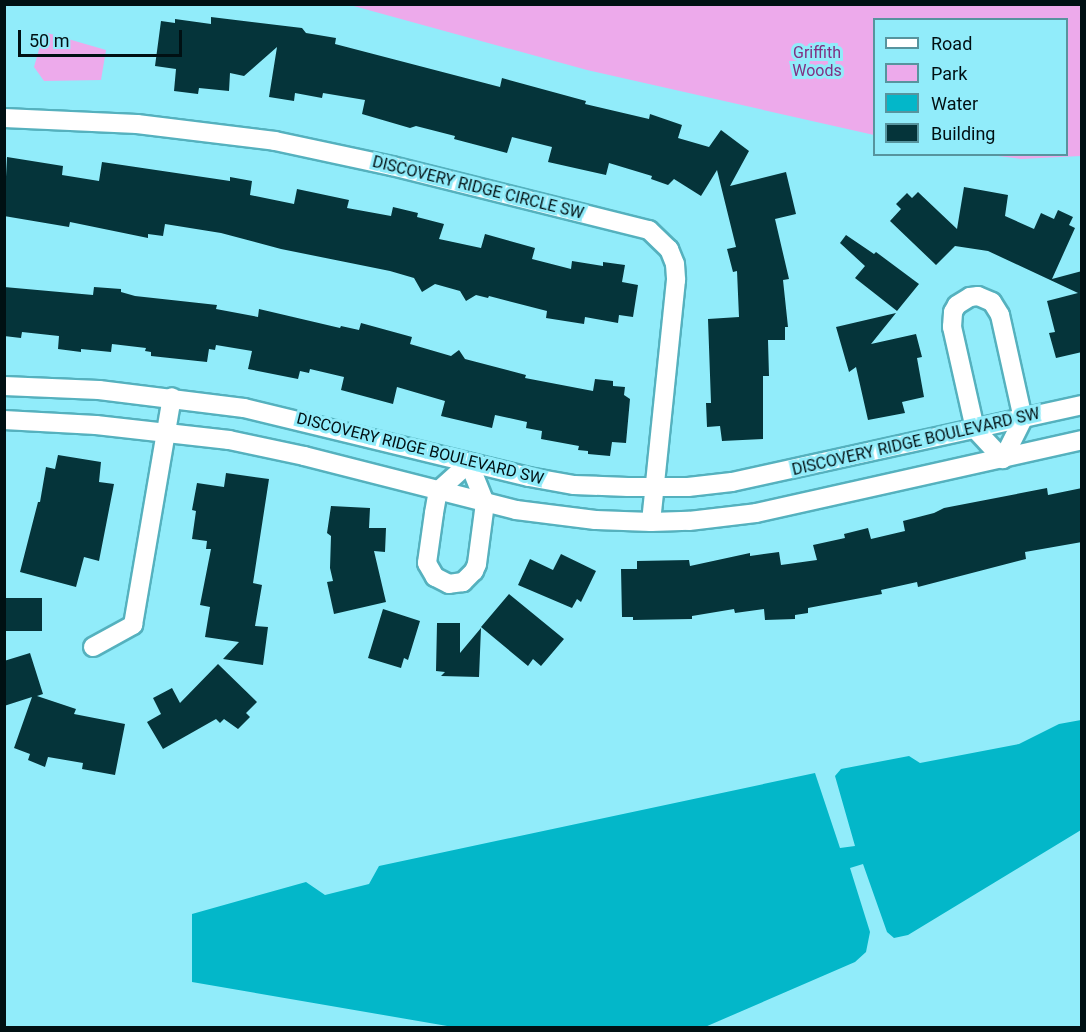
<!DOCTYPE html>
<html>
<head>
<meta charset="utf-8">
<style>
	body { margin:0 }
	#map { position:relative; width:1086px; height:1032px; overflow:hidden; background:#91ecfa; font-family:Roboto,sans-serif }
	div>[style] { position:absolute }
	.green>* { inset:0; background:#edaaeb }
	.water>* { inset:0; background:#03b7c9 }
	.building>* { inset:0; background:#05343a; transform-origin:0 0 }
	.roads { filter:drop-shadow(2px 0 #55b1be) drop-shadow(-2px 0 #55b1be) drop-shadow(0 2px #55b1be) drop-shadow(0 -2px #55b1be) }
	.street>* { height:18px; margin:-9px; padding:0 9px; transform-origin:9px; border-radius:9px; background:#fff }
	span { translate:-50% -50%; white-space:nowrap; text-align:center; line-height:1.15; -webkit-text-stroke:6px #91ecfa; paint-order:stroke }
	.park-label { font-size:16px; color:#813082 }
	.street-label { font-size:16px; color:#001013 }
	.frame { position:absolute; inset:0; border:6px solid #001013; pointer-events:none }
	.legend { position:absolute; left:873px; top:18px; width:195px; height:138px; box-sizing:border-box; background:#91ecfa; border:2px solid #57949e; margin:0; padding:8px 10px; list-style:none; font-size:18px; color:#001013 }
	.legend li { display:flex; align-items:center; gap:12px; height:30px }
	.legend b { width:30px; border:2px solid #57949e }
	.scale { position:absolute; left:18px; top:30px; width:164px; height:27px; box-sizing:border-box; border:3px solid #001013; border-top:0; padding-left:8px; font-size:18px; line-height:21px; white-space:nowrap; color:#001013; -webkit-text-stroke:4px #91ecfa; paint-order:stroke }
</style>
</head>
<body>
<div id="map">
	<div class="green">
		<i style="clip-path:polygon(350px 5px,1081px 5px,1081px 156px,1021px 159px,990px 155px,1066px 154px,1066px 20px,874px 20px,874px 135px,587px 70px)"></i>
		<i style="clip-path:polygon(44px 32px,106px 50px,101px 80px,44px 81px,34px 67px)"></i>
	</div>
	<div class="water">
		<i style="clip-path:polygon(1081px 720px,1081px 830px,908px 935px,894px 938px,887px 932px,863px 864px,850px 868px,870px 932px,866px 952px,855px 962px,705px 1027px,453px 1027px,192px 982px,192px 914px,306px 882px,325px 895px,369px 884px,379px 866px,815px 773px,840px 848px,855px 846px,835px 776px,841px 769px,909px 756px,920px 763px,1019px 744px,1059px 724px)"></i>
	</div>
	<div class="building">
		<i style="clip-path:polygon(211px 17px,302px 28px,306px 33px,336px 38px,335px 44px,500px 87px,502px 78px,586px 101px,585px 104px,649px 119px,650px 114px,682px 125px,678px 138px,709px 147px,721px 130px,749px 151px,730px 186px,786px 172px,796px 214px,775px 219px,789px 279px,783px 280px,788px 327px,785px 327px,785px 340px,768px 340px,769px 376px,763px 376px,763px 439px,722px 441px,720px 426px,707px 427px,706px 403px,711px 403px,708px 319px,739px 317px,737px 271px,733px 272px,727px 249px,736px 247px,717px 170px,701px 196px,674px 179px,668px 185px,651px 179px,652px 176px,609px 163px,606px 175px,548px 162px,552px 147px,512px 137px,507px 153px,454px 139px,455px 136px,416px 126px,410px 128px,362px 114px,365px 100px,323px 93px,322px 98px,295px 93px,294px 101px,269px 97px,277px 47px,244px 76px,230px 73px,229px 91px,199px 88px,198px 94px,174px 91px,176px 69px,155px 66px,161px 21px,175px 23px,175px 19px,211px 24px)"></i>
		<i style="clip-path:polygon(7px 157px,63px 166px,62px 175px,99px 181px,102px 162px,230px 181px,230px 177px,252px 181px,250px 195px,294px 204px,297px 189px,349px 200px,347px 208px,391px 216px,393px 207px,418px 213px,417px 217px,444px 224px,439px 239px,481px 248px,485px 234px,535px 248px,532px 259px,571px 269px,572px 261px,603px 266px,603px 262px,625px 265px,622px 282px,638px 285px,633px 317px,619px 315px,618px 323px,585px 317px,584px 324px,546px 318px,547px 311px,489px 296px,488px 298px,476px 295px,466px 301px,460px 291px,435px 284px,422px 292px,414px 278px,390px 271px,281px 249px,221px 233px,165px 224px,163px 236px,148px 234px,148px 238px,70px 222px,69px 227px,4px 216px)"></i>
		<i style="clip-path:polygon(964px 187px,1008px 195px,1005px 216px,1034px 229px,1041px 213px,1054px 219px,1058px 210px,1073px 217px,1069px 225px,1075px 228px,1052px 279px,1082px 271px,1082px 352px,1056px 358px,1049px 333px,1055px 332px,1047px 301px,1078px 293px,988px 251px,955px 246px,936px 265px,890px 221px,901px 209px,896px 204px,907px 193px,912px 198px,918px 192px,957px 229px)"></i>
		<i style="clip-path:polygon(846px 235px,874px 254px,876px 252px,919px 284px,897px 311px,855px 278px,865px 266px,840px 243px)"></i>
		<i style="clip-path:polygon(4px 287px,93px 295px,94px 287px,121px 289px,121px 292px,135px 296px,217px 305px,216px 309px,258px 317px,259px 309px,340px 328px,341px 326px,359px 330px,361px 323px,412px 337px,410px 344px,451px 356px,459px 350px,465px 359px,526px 375px,525px 378px,593px 391px,595px 379px,613px 381px,613px 386px,625px 387px,624px 395px,630px 399px,626px 443px,612px 442px,610px 456px,588px 454px,588px 451px,578px 450px,579px 446px,541px 439px,542px 431px,526px 428px,527px 422px,495px 415px,492px 428px,441px 416px,445px 401px,397px 387px,393px 404px,341px 390px,344px 377px,310px 369px,309px 373px,300px 371px,298px 379px,248px 369px,252px 351px,216px 345px,215px 350px,209px 349px,207px 362px,151px 356px,151px 352px,145px 351px,146px 348px,112px 344px,111px 352px,81px 349px,81px 352px,58px 349px,59px 336px,22px 332px,21px 338px,4px 336px)"></i>
		<i style="clip-path:polygon(896px 313px,871px 344px,916px 334px,922px 357px,917px 358px,924px 397px,902px 402px,905px 413px,868px 420px,856px 367px,849px 372px,836px 327px)"></i>
		<i style="clip-path:polygon(58px 455px,101px 462px,99px 482px,114px 484px,99px 561px,84px 557px,76px 587px,20px 572px,38px 502px,40px 502px,46px 467px,55px 469px)"></i>
		<i style="clip-path:polygon(226px 473px,269px 479px,253px 583px,262px 585px,255px 626px,268px 627px,263px 665px,223px 659px,239px 642px,205px 637px,210px 607px,200px 605px,211px 549px,206px 549px,207px 541px,192px 539px,196px 511px,192px 510px,197px 483px,224px 487px)"></i>
		<i style="clip-path:polygon(1047px 488px,1048px 495px,1082px 488px,1082px 542px,1025px 552px,1026px 559px,918px 587px,917px 582px,881px 590px,882px 594px,808px 608px,808px 613px,795px 615px,795px 619px,765px 620px,764px 609px,735px 613px,734px 609px,692px 616px,692px 619px,633px 620px,633px 617px,622px 617px,621px 569px,637px 569px,637px 561px,689px 560px,690px 566px,750px 553px,750px 556px,779px 552px,781px 565px,817px 560px,813px 545px,845px 538px,844px 534px,868px 528px,871px 539px,905px 531px,903px 521px,934px 513px,944px 508px)"></i>
		<i style="clip-path:polygon(331px 506px,370px 508px,369px 528px,386px 528px,385px 552px,374px 551px,386px 602px,334px 614px,327px 582px,333px 581px,330px 568px,331px 536px,327px 533px)"></i>
		<i style="clip-path:polygon(561px 554px,596px 571px,581px 602px,577px 599px,572px 608px,518px 585px,530px 559px,553px 570px)"></i>
		<i style="clip-path:polygon(509px 594px,564px 639px,541px 666px,533px 659px,528px 666px,481px 627px)"></i>
		<i style="left:42px;top:598px;width:33px;height:38px;rotate:90deg"></i>
		<i style="clip-path:polygon(383px 609px,420px 621px,408px 660px,404px 658px,401px 668px,368px 658px)"></i>
		<i style="clip-path:polygon(437px 623px,460px 623px,460px 653px,481px 628px,479px 677px,441px 676px,445px 672px,436px 671px)"></i>
		<i style="clip-path:polygon(30px 653px,43px 694px,37px 696px,76px 709px,74px 714px,125px 724px,115px 775px,82px 769px,83px 763px,48px 757px,45px 767px,28px 760px,30px 754px,14px 748px,32px 697px,4px 706px,4px 661px)"></i>
		<i style="clip-path:polygon(218px 664px,257px 702px,246px 713px,250px 717px,238px 729px,224px 719px,220px 723px,216px 719px,163px 749px,147px 722px,161px 714px,153px 698px,172px 688px,180px 703px)"></i>
	</div>
	<div class="roads">
		<div class="street">
			<i style="left:4px;top:118px;width:133px;rotate:2.6deg"></i>
			<i style="left:137px;top:124px;width:139px;rotate:7deg"></i>
			<i style="left:275px;top:141px;width:120px;rotate:12.1deg"></i>
			<i style="left:392px;top:166px;width:265px;rotate:14deg"></i>
			<i style="left:649px;top:230px;width:28px;rotate:44deg"></i>
			<i style="left:669px;top:249px;width:16px;rotate:68deg"></i>
			<i style="left:675px;top:264px;width:16px;rotate:86deg"></i>
			<i style="left:676px;top:280px;width:243px;rotate:95.9deg"></i>
			<i style="left:978px;top:296px;width:15px;rotate:23deg"></i>
			<i style="left:992px;top:302px;width:15px;rotate:58deg"></i>
			<i style="left:1000px;top:315px;width:107px;rotate:77.5deg"></i>
			<i style="left:1023px;top:419px;width:45px;rotate:116.6deg"></i>
			<i style="left:1003px;top:459px;width:41px;rotate:-133deg"></i>
			<i style="left:975px;top:429px;width:105px;rotate:-102.7deg"></i>
			<i style="left:952px;top:327px;width:15px;rotate:-86deg"></i>
			<i style="left:953px;top:312px;width:8px;rotate:-60deg"></i>
			<i style="left:957px;top:305px;width:15px;rotate:-32deg"></i>
			<i style="left:970px;top:297px;width:8px;rotate:-7deg"></i>
			<i style="left:4px;top:386px;width:95px;rotate:2.4deg"></i>
			<i style="left:99px;top:390px;width:146px;rotate:7.1deg"></i>
			<i style="left:244px;top:408px;width:293px;rotate:13.6deg"></i>
			<i style="left:529px;top:477px;width:46px;rotate:10.1deg"></i>
			<i style="left:574px;top:485px;width:54px;rotate:2.1deg"></i>
			<i style="left:628px;top:487px;width:60px"></i>
			<i style="left:688px;top:487px;width:44px;rotate:-6.5deg"></i>
			<i style="left:732px;top:482px;width:358px;rotate:-12.4deg"></i>
			<i style="left:4px;top:420px;width:92px;rotate:3.1deg"></i>
			<i style="left:96px;top:425px;width:134px;rotate:6.4deg"></i>
			<i style="left:229px;top:440px;width:77px;rotate:12deg"></i>
			<i style="left:304px;top:456px;width:219px;rotate:14.3deg"></i>
			<i style="left:516px;top:510px;width:80px;rotate:7.2deg"></i>
			<i style="left:595px;top:520px;width:56px;rotate:2deg"></i>
			<i style="left:651px;top:522px;width:38px;rotate:-2deg"></i>
			<i style="left:689px;top:521px;width:67px;rotate:-6.8deg"></i>
			<i style="left:756px;top:513px;width:334px;rotate:-12.6deg"></i>
			<i style="left:469px;top:463px;width:43px;rotate:68.2deg"></i>
			<i style="left:485px;top:503px;width:62px;rotate:97.5deg"></i>
			<i style="left:477px;top:564px;width:8px;rotate:113deg"></i>
			<i style="left:474px;top:571px;width:16px;rotate:135deg"></i>
			<i style="left:463px;top:582px;width:14px;rotate:172deg"></i>
			<i style="left:449px;top:584px;width:16px;rotate:-153deg"></i>
			<i style="left:435px;top:577px;width:16px;rotate:-120deg"></i>
			<i style="left:427px;top:563px;width:50px;rotate:-82deg"></i>
			<i style="left:434px;top:513px;width:22px;rotate:-80deg"></i>
			<i style="left:438px;top:491px;width:42px;rotate:-42.1deg"></i>
			<i style="left:93px;top:647px;width:46px;rotate:-28.8deg"></i>
			<i style="left:133px;top:625px;width:231px;rotate:-80.3deg"></i>
		</div>
	</div>
	<div class="park-label">
		<span style="left:817px;top:62px">Griffith<br>Woods</span>
	</div>
	<div class="street-label">
		<span style="left:478px;top:188px;rotate:14deg">DISCOVERY RIDGE CIRCLE SW</span>
		<span style="left:916px;top:442px;rotate:-13deg">DISCOVERY RIDGE BOULEVARD SW</span>
		<span style="left:420px;top:449px;rotate:14deg">DISCOVERY RIDGE BOULEVARD SW</span>
	</div>
	<div class="frame"></div>
	<ul class="legend">
	<li><b style="height:8px;background:#fff"></b>Road</li>
	<li><b style="height:16px;background:#edaaeb"></b>Park</li>
	<li><b style="height:16px;background:#03b7c9"></b>Water</li>
	<li><b style="height:16px;background:#05343a"></b>Building</li>
	</ul>
	<div class="scale">50 m</div>
</div>
</body>
</html>
